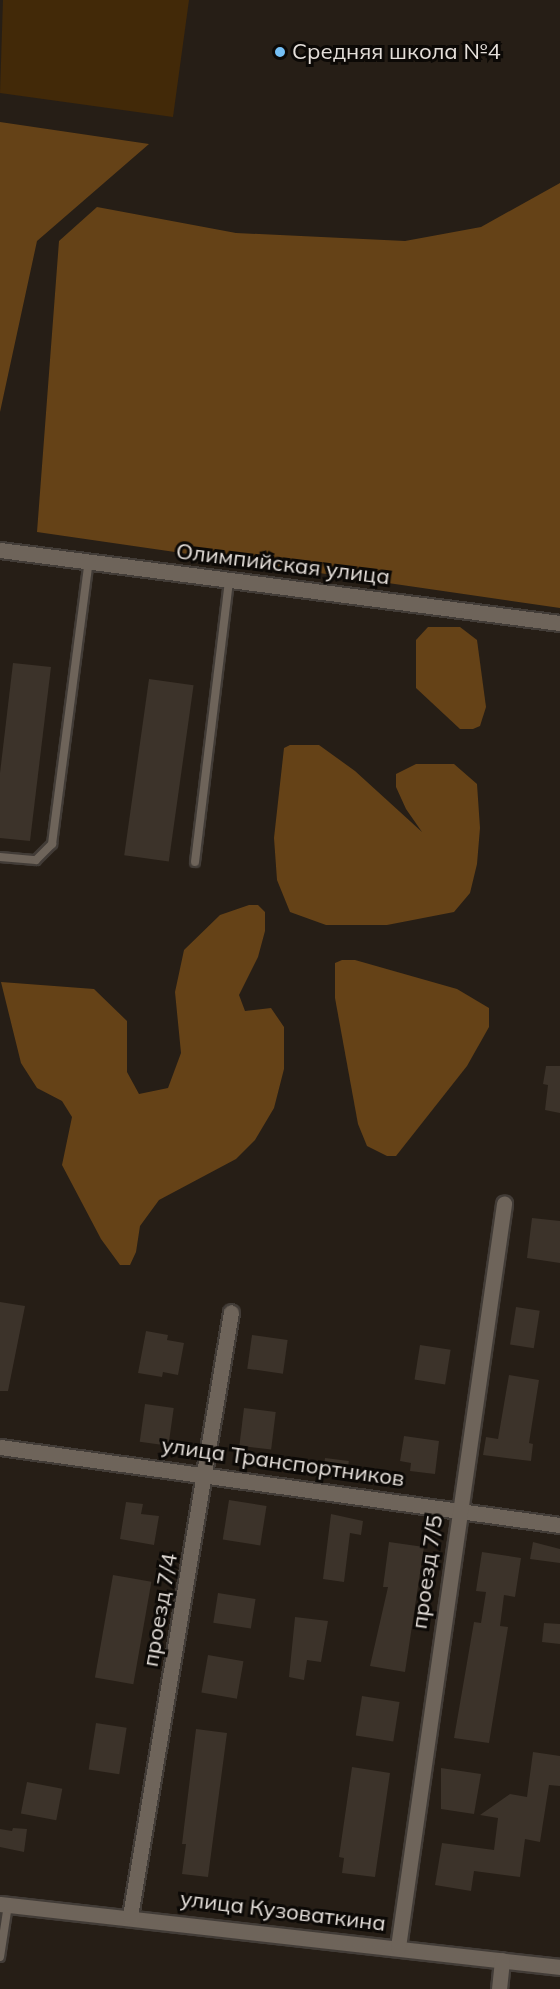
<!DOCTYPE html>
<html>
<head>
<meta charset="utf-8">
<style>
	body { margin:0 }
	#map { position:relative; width:560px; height:1989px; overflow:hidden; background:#261e16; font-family:Mulish,sans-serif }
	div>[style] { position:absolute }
	.green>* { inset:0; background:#422908 }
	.forest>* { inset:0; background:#654217 }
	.building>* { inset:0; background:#3c332a; transform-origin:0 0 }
	.roads { filter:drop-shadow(2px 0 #423c37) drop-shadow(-2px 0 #423c37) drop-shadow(0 2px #423c37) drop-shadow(0 -2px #423c37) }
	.service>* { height:8px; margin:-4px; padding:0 4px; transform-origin:4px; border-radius:4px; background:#6e645a }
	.minor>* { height:15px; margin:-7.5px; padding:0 7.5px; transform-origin:7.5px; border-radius:7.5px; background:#6e645a }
	.dots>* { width:16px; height:16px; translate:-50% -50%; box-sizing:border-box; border:3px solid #0c0906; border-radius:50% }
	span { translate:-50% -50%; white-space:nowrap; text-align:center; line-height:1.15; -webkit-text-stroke:6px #0c0906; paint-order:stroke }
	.poi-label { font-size:22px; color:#e5dfda }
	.left { translate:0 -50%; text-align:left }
	.street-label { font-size:22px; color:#e5dfda }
</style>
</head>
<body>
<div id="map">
	<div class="green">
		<i style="clip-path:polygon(3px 0,189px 0,173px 117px,0 93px)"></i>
	</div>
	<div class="forest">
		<i style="clip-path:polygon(0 122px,149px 144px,37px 241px,0 412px)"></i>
		<i style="clip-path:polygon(560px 183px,560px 608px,37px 532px,59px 241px,97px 207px,236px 233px,405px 241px,481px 227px)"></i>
		<i style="clip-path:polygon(428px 627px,460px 627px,477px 640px,486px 707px,480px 726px,473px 729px,460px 729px,416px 688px,416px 640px)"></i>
		<i style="clip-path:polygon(290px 745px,319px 745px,355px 771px,422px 832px,406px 809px,396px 787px,396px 774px,416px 764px,454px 764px,477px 784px,480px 828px,477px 864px,470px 893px,454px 912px,387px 925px,326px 925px,290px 912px,277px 880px,274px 838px,284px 748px)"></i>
		<i style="clip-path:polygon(249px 905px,258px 905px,265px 912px,265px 931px,258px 957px,239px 995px,245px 1011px,271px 1008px,284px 1027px,284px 1069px,274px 1108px,255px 1140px,236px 1159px,159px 1200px,140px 1226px,136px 1252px,130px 1265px,120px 1265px,101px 1239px,62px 1165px,72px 1117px,62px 1101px,37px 1088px,21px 1063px,1px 982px,94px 989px,127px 1021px,127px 1072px,139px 1094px,168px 1088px,181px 1053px,175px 992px,184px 950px,220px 915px)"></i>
		<i style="clip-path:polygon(342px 960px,355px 960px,457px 989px,489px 1008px,489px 1027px,467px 1066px,396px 1156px,387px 1156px,367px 1146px,358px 1124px,335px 998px,335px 963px)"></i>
	</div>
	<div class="building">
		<i style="clip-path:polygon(13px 663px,51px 667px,30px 841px,0 838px,0 773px)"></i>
		<i style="left:149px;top:679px;width:45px;height:178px;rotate:8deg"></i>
		<i style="clip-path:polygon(546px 1066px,560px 1066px,560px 1113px,545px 1110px,548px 1085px,543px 1084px)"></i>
		<i style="clip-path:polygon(532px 1218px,560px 1221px,560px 1263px,527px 1258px)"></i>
		<i style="clip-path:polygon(0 1302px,25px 1306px,8px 1391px,0 1391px)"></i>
		<i style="left:516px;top:1307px;width:24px;height:38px;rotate:9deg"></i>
		<i style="clip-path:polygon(146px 1331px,168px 1335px,167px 1340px,184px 1343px,178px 1375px,163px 1372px,162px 1377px,138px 1373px)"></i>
		<i style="left:252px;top:1335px;width:36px;height:34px;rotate:8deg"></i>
		<i style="left:420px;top:1345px;width:31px;height:35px;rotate:9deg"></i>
		<i style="clip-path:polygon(509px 1375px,539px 1380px,529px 1443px,533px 1444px,531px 1461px,483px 1455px,486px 1437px,498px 1439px)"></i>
		<i style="left:145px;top:1404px;width:29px;height:38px;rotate:8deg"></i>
		<i style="left:244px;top:1408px;width:32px;height:38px;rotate:7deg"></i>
		<i style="clip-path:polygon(404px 1436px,439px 1441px,435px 1474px,410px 1471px,411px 1463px,400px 1461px)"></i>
		<i style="left:325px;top:1458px;width:24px;height:16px;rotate:7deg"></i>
		<i style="left:229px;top:1500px;width:38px;height:40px;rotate:9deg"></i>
		<i style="clip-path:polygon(126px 1502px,143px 1504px,141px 1514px,159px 1516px,154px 1545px,120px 1539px)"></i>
		<i style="clip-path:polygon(331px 1514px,363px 1521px,361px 1535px,350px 1533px,344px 1582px,323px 1579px)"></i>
		<i style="clip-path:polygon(389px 1542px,424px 1547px,405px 1672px,370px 1666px,388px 1587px,383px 1587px)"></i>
		<i style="clip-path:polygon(533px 1542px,560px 1549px,560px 1563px,530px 1559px)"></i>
		<i style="clip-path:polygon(482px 1552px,521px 1558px,515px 1597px,504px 1595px,500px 1626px,508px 1627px,489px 1743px,454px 1738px,474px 1622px,481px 1623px,486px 1592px,476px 1591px)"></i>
		<i style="left:113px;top:1575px;width:39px;height:104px;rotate:10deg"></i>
		<i style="left:218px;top:1593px;width:38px;height:30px;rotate:9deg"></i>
		<i style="clip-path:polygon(295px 1617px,328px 1621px,321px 1662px,307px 1660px,304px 1680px,289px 1677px)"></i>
		<i style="clip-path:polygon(544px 1623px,560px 1624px,560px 1644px,542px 1642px)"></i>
		<i style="left:208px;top:1655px;width:36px;height:38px;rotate:10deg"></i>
		<i style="left:362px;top:1696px;width:38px;height:40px;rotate:9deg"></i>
		<i style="left:96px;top:1723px;width:31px;height:47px;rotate:9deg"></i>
		<i style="clip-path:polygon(196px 1729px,227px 1733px,208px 1877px,182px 1874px,186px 1844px,182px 1844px)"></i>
		<i style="clip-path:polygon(533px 1752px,560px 1756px,560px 1786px,549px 1785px,540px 1842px,525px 1839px,520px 1877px,474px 1871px,471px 1891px,435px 1885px,442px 1843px,494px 1850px,498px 1818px,480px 1815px,510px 1794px,527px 1797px)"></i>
		<i style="clip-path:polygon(352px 1767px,390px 1773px,375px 1877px,342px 1873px,344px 1858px,339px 1857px)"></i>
		<i style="clip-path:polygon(441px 1768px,481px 1774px,474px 1814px,441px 1809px)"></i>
		<i style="left:27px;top:1782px;width:36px;height:32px;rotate:11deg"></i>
		<i style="clip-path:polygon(13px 1828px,27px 1829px,24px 1852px,0 1847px,0 1829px,12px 1831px)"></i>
	</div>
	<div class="roads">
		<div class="service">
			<i style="left:0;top:857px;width:36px;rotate:5deg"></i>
			<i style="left:36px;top:860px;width:23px;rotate:-45deg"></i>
			<i style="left:52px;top:844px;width:285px;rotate:-82.6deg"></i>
			<i style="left:195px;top:862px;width:284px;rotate:-83.1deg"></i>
			<i style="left:0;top:1957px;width:53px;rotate:-81.3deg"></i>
		</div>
		<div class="minor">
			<i style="left:0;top:550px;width:565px;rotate:7.43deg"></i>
			<i style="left:0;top:1447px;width:565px;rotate:7.93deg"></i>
			<i style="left:0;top:1904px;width:564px;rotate:6.42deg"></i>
			<i style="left:130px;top:1916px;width:612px;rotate:-80.51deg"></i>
			<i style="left:398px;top:1947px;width:751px;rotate:-81.88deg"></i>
			<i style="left:499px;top:1989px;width:29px;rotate:-84deg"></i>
		</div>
	</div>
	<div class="dots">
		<i style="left:280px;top:52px;background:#75c0f6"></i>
	</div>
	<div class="poi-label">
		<span class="left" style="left:292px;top:52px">Средняя школа №4</span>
	</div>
	<div class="street-label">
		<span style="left:283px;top:564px;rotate:7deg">Олимпийская улица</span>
		<span style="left:283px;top:1462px;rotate:8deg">улица Транспортников</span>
		<span style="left:427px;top:1572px;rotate:-82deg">проезд 7/5</span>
		<span style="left:160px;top:1610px;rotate:-80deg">проезд 7/4</span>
		<span style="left:283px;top:1911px;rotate:7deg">улица Кузоваткина</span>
	</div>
</div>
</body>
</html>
